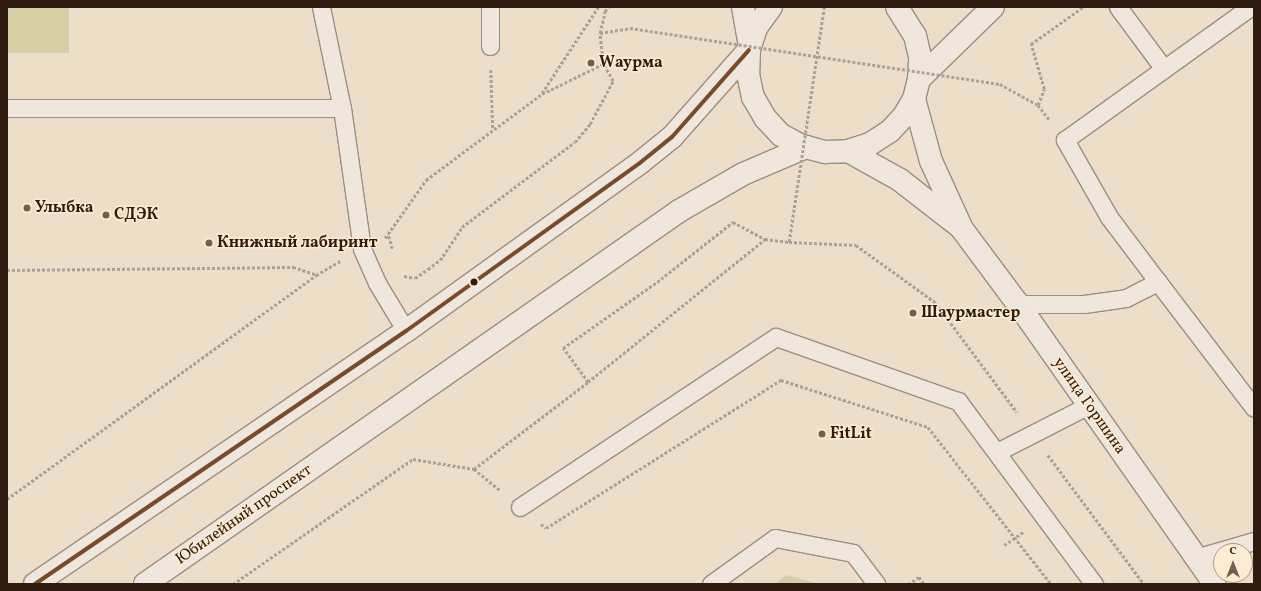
<!DOCTYPE html>
<html>
<head>
<meta charset="utf-8">
<style>
	body { margin:0 }
	#map { position:relative; width:1261px; height:591px; overflow:hidden; background:#eddec9; font-family:Vollkorn,serif }
	div>[style] { position:absolute }
	.green>* { inset:0; background:#d6cea7; transform-origin:0 0 }
	.path>* { height:2.5px; margin-top:-1.25px; transform-origin:0; background:repeating-linear-gradient(90deg,#aaa299 0 3px,transparent 0 5px) }
	.roads { filter:drop-shadow(1px 0 #9a8f82) drop-shadow(-1px 0 #9a8f82) drop-shadow(0 1px #9a8f82) drop-shadow(0 -1px #9a8f82) }
	.service>* { height:17px; margin:-8.5px; padding:0 8.5px; transform-origin:8.5px; border-radius:8.5px; background:#efe7dd }
	.minor>* { height:22px; margin:-11px; padding:0 11px; transform-origin:11px; border-radius:11px; background:#efe7dd }
	.secondary>* { height:22px; margin:-11px; padding:0 11px; transform-origin:11px; border-radius:11px; background:#efe7dd }
	.path-bridge>* { height:2.5px; margin-top:-1.25px; transform-origin:0; background:repeating-linear-gradient(90deg,#aaa299 0 3px,transparent 0 5px) }
	.bus-1>* { height:4px; margin:-2px; padding:0 2px; transform-origin:2px; border-radius:2px; background:#7a4b2a }
	.dots>* { width:11px; height:11px; translate:-50% -50%; box-sizing:border-box; border:2px solid #fdecd2; border-radius:50% }
	span { translate:-50% -50%; white-space:nowrap; text-align:center; line-height:1.15; -webkit-text-stroke:3px #fdecd2; paint-order:stroke }
	.poi-label { font-size:16px; color:#311b10; font-weight:700 }
	.left { translate:0 -50%; text-align:left }
	.street-label { font-size:16px; color:#311b10 }
	.frame { position:absolute; inset:0; border:8px solid #311b10; pointer-events:none }
	.north { position:absolute; left:1213px; top:543px; width:40px; height:40px; box-sizing:border-box; background:#fdecd2; border:1px solid #ab9884; border-radius:50%; rotate:0deg; font-size:11px; font-weight:700; line-height:16px; text-align:center; color:#311b10 }
	.north::after { content:''; display:block; margin:auto; width:14px; height:18px; background:#735f51; clip-path:polygon(50% 0,100% 100%,50% 72%,0 100%) }
</style>
</head>
<body>
<div id="map">
	<div class="green">
		<i style="left:7px;top:7px;width:62px;height:46px"></i>
		<i style="clip-path:polygon(786px 575px,820px 584px,775px 584px)"></i>
	</div>
	<div class="path">
		<i style="left:600px;top:33px;width:30px;rotate:-9deg"></i>
		<i style="left:491px;top:70px;width:60px;rotate:88.1deg"></i>
		<i style="left:1000px;top:84px;width:43px;rotate:28.9deg"></i>
		<i style="left:1038px;top:105px;width:18px;rotate:52deg"></i>
		<i style="left:542px;top:93px;width:103px;rotate:-56.9deg"></i>
		<i style="left:1038px;top:105px;width:17px;rotate:-69deg"></i>
		<i style="left:1044px;top:89px;width:47px;rotate:-106.1deg"></i>
		<i style="left:1031px;top:44px;width:64px;rotate:-35.4deg"></i>
		<i style="left:389px;top:236px;width:15px;rotate:74deg"></i>
		<i style="left:385px;top:238px;width:71px;rotate:-54.7deg"></i>
		<i style="left:426px;top:180px;width:144px;rotate:-36.6deg"></i>
		<i style="left:542px;top:94px;width:68px;rotate:-26.2deg"></i>
		<i style="left:7px;top:270px;width:286px;rotate:-0.6deg"></i>
		<i style="left:293px;top:267px;width:23px;rotate:18deg"></i>
		<i style="left:404px;top:276px;width:11px;rotate:10deg"></i>
		<i style="left:415px;top:278px;width:16px;rotate:-35deg"></i>
		<i style="left:428px;top:269px;width:15px;rotate:-37deg"></i>
		<i style="left:440px;top:260px;width:40px;rotate:-56deg"></i>
		<i style="left:462px;top:227px;width:141px;rotate:-37deg"></i>
		<i style="left:575px;top:142px;width:23px;rotate:-50deg"></i>
		<i style="left:590px;top:124px;width:49px;rotate:-61.9deg"></i>
		<i style="left:613px;top:81px;width:20px;rotate:-120deg"></i>
		<i style="left:603px;top:64px;width:31px;rotate:-96deg"></i>
		<i style="left:600px;top:33px;width:23px;rotate:-77deg"></i>
		<i style="left:605px;top:11px;width:6px;rotate:-45deg"></i>
		<i style="left:588px;top:382px;width:42px;rotate:-126.3deg"></i>
		<i style="left:563px;top:348px;width:120px;rotate:-35.1deg"></i>
		<i style="left:661px;top:279px;width:92px;rotate:-38.4deg"></i>
		<i style="left:733px;top:222px;width:36px;rotate:28deg"></i>
		<i style="left:1048px;top:455px;width:161px;rotate:53.3deg"></i>
		<i style="left:474px;top:469px;width:143px;rotate:-37.3deg"></i>
		<i style="left:588px;top:382px;width:228px;rotate:-38.9deg"></i>
		<i style="left:765px;top:239px;width:24px;rotate:7deg"></i>
		<i style="left:789px;top:242px;width:67px;rotate:2.6deg"></i>
		<i style="left:856px;top:245px;width:99px;rotate:35.9deg"></i>
		<i style="left:936px;top:303px;width:136px;rotate:53.4deg"></i>
		<i style="left:7px;top:499px;width:382px;rotate:-35.9deg"></i>
		<i style="left:316px;top:275px;width:28px;rotate:-30deg"></i>
		<i style="left:541px;top:524px;width:6px;rotate:39deg"></i>
		<i style="left:546px;top:528px;width:278px;rotate:-32.2deg"></i>
		<i style="left:781px;top:380px;width:154px;rotate:17.7deg"></i>
		<i style="left:928px;top:427px;width:199px;rotate:51.9deg"></i>
		<i style="left:1004px;top:545px;width:23px;rotate:-34deg"></i>
		<i style="left:233px;top:584px;width:219px;rotate:-34.8deg"></i>
		<i style="left:413px;top:459px;width:62px;rotate:9.3deg"></i>
		<i style="left:474px;top:469px;width:33px;rotate:39deg"></i>
		<i style="left:908px;top:584px;width:13px;rotate:-32deg"></i>
		<i style="left:919px;top:577px;width:9px;rotate:54deg"></i>
	</div>
	<div class="roads">
		<div class="service">
			<i style="left:321px;top:7px;width:103px;rotate:78.3deg"></i>
			<i style="left:342px;top:108px;width:142px;rotate:81.9deg"></i>
			<i style="left:362px;top:249px;width:37px;rotate:66deg"></i>
			<i style="left:377px;top:283px;width:56px;rotate:58.9deg"></i>
			<i style="left:490px;top:7px;width:39px;rotate:90deg"></i>
			<i style="left:1118px;top:7px;width:77px;rotate:53.4deg"></i>
			<i style="left:7px;top:108px;width:335px"></i>
			<i style="left:1158px;top:282px;width:158px;rotate:52.7deg"></i>
			<i style="left:1018px;top:304px;width:66px"></i>
			<i style="left:1084px;top:304px;width:42px;rotate:-8.1deg"></i>
			<i style="left:1126px;top:298px;width:36px;rotate:-27deg"></i>
			<i style="left:1158px;top:282px;width:81px;rotate:-127deg"></i>
			<i style="left:1109px;top:217px;width:89px;rotate:-119.7deg"></i>
			<i style="left:1065px;top:140px;width:228px;rotate:-35.7deg"></i>
			<i style="left:997px;top:452px;width:103px;rotate:-27.1deg"></i>
			<i style="left:520px;top:507px;width:307px;rotate:-33.6deg"></i>
			<i style="left:776px;top:337px;width:193px;rotate:19.4deg"></i>
			<i style="left:958px;top:401px;width:228px;rotate:53.4deg"></i>
			<i style="left:1195px;top:558px;width:61px;rotate:-16.1deg"></i>
			<i style="left:711px;top:584px;width:79px;rotate:-35.7deg"></i>
			<i style="left:775px;top:538px;width:79px;rotate:10.9deg"></i>
			<i style="left:853px;top:553px;width:39px;rotate:53deg"></i>
		</div>
		<div class="minor">
			<i style="left:914px;top:99px;width:64px;rotate:74.7deg"></i>
			<i style="left:931px;top:161px;width:75px;rotate:65.5deg"></i>
			<i style="left:962px;top:229px;width:94px;rotate:53.3deg"></i>
			<i style="left:1018px;top:304px;width:342px;rotate:54.9deg"></i>
			<i style="left:848px;top:151px;width:60px;rotate:29.1deg"></i>
			<i style="left:900px;top:180px;width:75px;rotate:37.9deg"></i>
		</div>
		<div class="secondary">
			<i style="left:743px;top:7px;width:40px;rotate:80deg"></i>
			<i style="left:771px;top:7px;width:26px;rotate:126deg"></i>
			<i style="left:756px;top:28px;width:23px;rotate:108deg"></i>
			<i style="left:749px;top:50px;width:24px;rotate:92deg"></i>
			<i style="left:748px;top:74px;width:24px;rotate:78deg"></i>
			<i style="left:753px;top:97px;width:24px;rotate:60deg"></i>
			<i style="left:765px;top:118px;width:23px;rotate:47deg"></i>
			<i style="left:781px;top:135px;width:24px;rotate:28deg"></i>
			<i style="left:802px;top:146px;width:24px;rotate:15deg"></i>
			<i style="left:825px;top:152px;width:23px;rotate:-2deg"></i>
			<i style="left:848px;top:151px;width:23px;rotate:-18deg"></i>
			<i style="left:870px;top:144px;width:24px;rotate:-33deg"></i>
			<i style="left:890px;top:131px;width:21px;rotate:-47deg"></i>
			<i style="left:904px;top:116px;width:20px;rotate:-60deg"></i>
			<i style="left:914px;top:99px;width:21px;rotate:-76deg"></i>
			<i style="left:919px;top:79px;width:22px;rotate:-87deg"></i>
			<i style="left:920px;top:57px;width:22px;rotate:-103deg"></i>
			<i style="left:915px;top:36px;width:34px;rotate:-122deg"></i>
			<i style="left:919px;top:79px;width:103px;rotate:-44.2deg"></i>
			<i style="left:35px;top:584px;width:449px;rotate:-34.3deg"></i>
			<i style="left:406px;top:331px;width:289px;rotate:-35.7deg"></i>
			<i style="left:641px;top:162px;width:40px;rotate:-39deg"></i>
			<i style="left:672px;top:137px;width:116px;rotate:-48.5deg"></i>
			<i style="left:145px;top:584px;width:651px;rotate:-34.93deg"></i>
			<i style="left:679px;top:211px;width:74px;rotate:-30deg"></i>
			<i style="left:743px;top:174px;width:69px;rotate:-23.2deg"></i>
		</div>
	</div>
	<div class="path-bridge">
		<i style="left:630px;top:28px;width:374px;rotate:8.6deg"></i>
		<i style="left:789px;top:242px;width:238px;rotate:-81.5deg"></i>
	</div>
	<div class="bus-1">
		<i style="left:35px;top:584px;width:449px;rotate:-34.3deg"></i>
		<i style="left:406px;top:331px;width:289px;rotate:-35.7deg"></i>
		<i style="left:641px;top:162px;width:40px;rotate:-39deg"></i>
		<i style="left:672px;top:137px;width:116px;rotate:-48.5deg"></i>
	</div>
	<div class="dots">
		<i style="left:591px;top:63px;background:#735f51"></i>
		<i style="left:27px;top:208px;background:#735f51"></i>
		<i style="left:106px;top:215px;background:#735f51"></i>
		<i style="left:209px;top:243px;background:#735f51"></i>
		<i style="left:474px;top:282px;background:#311b10"></i>
		<i style="left:913px;top:313px;background:#735f51"></i>
		<i style="left:822px;top:434px;background:#735f51"></i>
	</div>
	<div class="poi-label">
		<span class="left" style="left:599px;top:63px">Wаурма</span>
		<span class="left" style="left:35px;top:208px">Улыбка</span>
		<span class="left" style="left:114px;top:215px">СДЭК</span>
		<span class="left" style="left:217px;top:243px">Книжный лабиринт</span>
		<span class="left" style="left:921px;top:313px">Шаурмастер</span>
		<span class="left" style="left:830px;top:434px">FitLit</span>
	</div>
	<div class="street-label">
		<span style="left:1089px;top:406px;rotate:55deg">улица Горшина</span>
		<span style="left:244px;top:515px;rotate:-35deg">Юбилейный проспект</span>
	</div>
	<div class="frame"></div>
	<div class="north">С</div>
</div>
</body>
</html>
